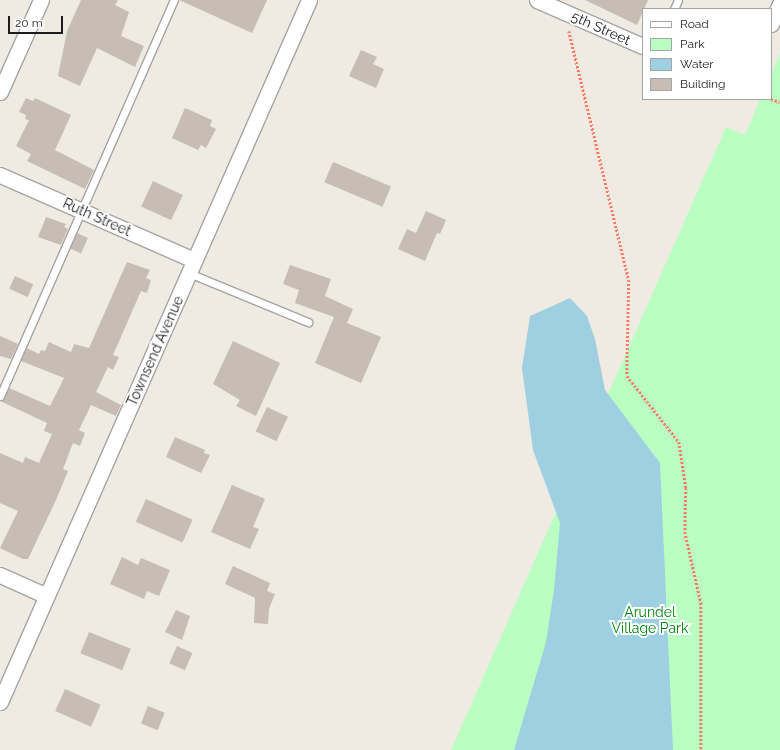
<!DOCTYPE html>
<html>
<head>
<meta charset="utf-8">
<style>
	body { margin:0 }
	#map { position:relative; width:780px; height:750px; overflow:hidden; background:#efebe2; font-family:Raleway,sans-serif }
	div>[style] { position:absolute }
	.park>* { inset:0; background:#bafec2 }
	.water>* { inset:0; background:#9ed0e1 }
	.building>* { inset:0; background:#c8bdb5; transform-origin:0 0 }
	.path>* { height:2.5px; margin-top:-1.25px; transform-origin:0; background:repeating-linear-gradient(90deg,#ff7863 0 2px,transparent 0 4px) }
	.roads { filter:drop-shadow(1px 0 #a4a4a4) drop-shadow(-1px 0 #a4a4a4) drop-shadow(0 1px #a4a4a4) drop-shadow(0 -1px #a4a4a4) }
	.service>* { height:7px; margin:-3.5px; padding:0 3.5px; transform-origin:3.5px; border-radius:3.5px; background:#fff }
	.minor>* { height:15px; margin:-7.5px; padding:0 7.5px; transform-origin:7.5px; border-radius:7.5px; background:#fff }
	span { translate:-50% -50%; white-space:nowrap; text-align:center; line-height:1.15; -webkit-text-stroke:4px #fff; paint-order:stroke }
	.street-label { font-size:14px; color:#1d1d1d }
	.park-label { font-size:14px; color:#028510 }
	.legend { position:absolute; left:642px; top:8px; width:130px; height:92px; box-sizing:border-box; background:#fff; border:1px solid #a5a5a5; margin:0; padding:5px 7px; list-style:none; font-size:12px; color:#1d1d1d }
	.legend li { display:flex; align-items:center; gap:8px; height:20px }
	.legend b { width:20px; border:1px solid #a5a5a5 }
	.scale { position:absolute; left:8px; top:16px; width:55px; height:18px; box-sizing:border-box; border:2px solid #1d1d1d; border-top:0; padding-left:5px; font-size:12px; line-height:14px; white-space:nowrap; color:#1d1d1d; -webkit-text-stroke:3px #fff; paint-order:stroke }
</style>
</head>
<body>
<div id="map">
	<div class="park">
		<i style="clip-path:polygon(780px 53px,780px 750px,451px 750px,726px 127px,745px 135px,760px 99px,771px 99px,771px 74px)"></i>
	</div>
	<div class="water">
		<i style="clip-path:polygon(570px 298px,587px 316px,595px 339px,605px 390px,660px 463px,673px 750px,514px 750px,546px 642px,554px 590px,560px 523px,533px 450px,522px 368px,530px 316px)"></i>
	</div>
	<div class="building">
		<i style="clip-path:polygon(81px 0,118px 0,115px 5px,129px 12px,121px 36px,144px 46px,135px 67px,97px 48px,80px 86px,58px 76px,67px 31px)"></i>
		<i style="clip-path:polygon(179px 0,267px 0,252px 33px)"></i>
		<i style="clip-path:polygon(585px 0,648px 0,637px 25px)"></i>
		<i style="clip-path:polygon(361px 50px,377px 57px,373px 64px,384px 69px,376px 88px,349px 76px)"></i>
		<i style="clip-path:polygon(26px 98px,33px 101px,35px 98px,71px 115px,55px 150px,94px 170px,85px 189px,27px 161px,31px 154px,16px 146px,29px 120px,25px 119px,26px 115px,19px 112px)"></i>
		<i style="clip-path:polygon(185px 108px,212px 120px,210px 126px,216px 129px,206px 148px,201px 145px,198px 150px,172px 138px)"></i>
		<i style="left:333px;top:162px;width:63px;height:22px;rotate:23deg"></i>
		<i style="left:153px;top:181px;width:33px;height:28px;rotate:25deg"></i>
		<i style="clip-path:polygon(426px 211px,446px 220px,440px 234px,437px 233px,425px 261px,398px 249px,407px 229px,416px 233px)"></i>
		<i style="clip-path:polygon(46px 217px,66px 224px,64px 227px,68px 229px,61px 245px,38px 237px)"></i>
		<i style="left:77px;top:233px;width:12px;height:17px;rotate:24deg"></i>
		<i style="clip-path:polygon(127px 262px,150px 270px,146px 278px,151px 280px,147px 293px,141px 291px,113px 355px,119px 357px,113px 370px,108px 367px,96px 392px,121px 405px,116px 416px,91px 405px,79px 430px,85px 433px,80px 446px,73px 443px,63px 469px,68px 471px,56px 500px,28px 559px,23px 559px,0 548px,18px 511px,0 503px,0 453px,23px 463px,25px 457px,39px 463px,52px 434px,44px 431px,47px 423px,0 401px,4px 398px,9px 388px,50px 406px,64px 378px,21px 361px,27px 348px,39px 354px,41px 350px,45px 351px,49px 342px,71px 352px,74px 344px,89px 348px)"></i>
		<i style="clip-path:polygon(290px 265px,331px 279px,325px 296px,353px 309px,347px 323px,381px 337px,361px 383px,315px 363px,334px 317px,295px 303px,299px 290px,283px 284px)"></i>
		<i style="left:15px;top:276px;width:20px;height:14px;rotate:24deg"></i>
		<i style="clip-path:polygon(0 336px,18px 344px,11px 359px,0 356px)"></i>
		<i style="clip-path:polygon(233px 341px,280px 363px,256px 416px,236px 406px,240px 400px,213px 384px)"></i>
		<i style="left:267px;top:407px;width:23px;height:27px;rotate:25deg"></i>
		<i style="clip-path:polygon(175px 437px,205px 450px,204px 453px,210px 455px,201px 473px,166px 457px)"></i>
		<i style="clip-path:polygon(232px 485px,265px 499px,253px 527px,259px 529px,250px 549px,211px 532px)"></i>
		<i style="left:146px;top:499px;width:51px;height:25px;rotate:24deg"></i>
		<i style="clip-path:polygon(122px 557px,138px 565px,141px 558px,170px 570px,159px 596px,147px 591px,144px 599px,110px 584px)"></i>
		<i style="clip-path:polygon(233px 566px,270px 583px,267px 591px,275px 594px,269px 609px,268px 624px,254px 623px,255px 598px,225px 584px)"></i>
		<i style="clip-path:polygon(176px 610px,190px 616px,182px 640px,165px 632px)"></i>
		<i style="left:89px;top:632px;width:45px;height:23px;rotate:22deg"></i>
		<i style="left:177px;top:646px;width:17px;height:19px;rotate:24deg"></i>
		<i style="left:65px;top:689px;width:39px;height:24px;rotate:24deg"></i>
		<i style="left:148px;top:706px;width:18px;height:19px;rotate:22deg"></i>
	</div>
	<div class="path">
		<i style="left:569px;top:31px;width:256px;rotate:76.5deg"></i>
		<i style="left:629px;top:280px;width:96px;rotate:91.2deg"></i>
		<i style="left:627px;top:376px;width:84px;rotate:51.8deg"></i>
		<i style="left:679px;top:442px;width:47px;rotate:81.3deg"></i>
		<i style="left:686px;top:488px;width:44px;rotate:91.3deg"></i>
		<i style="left:685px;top:532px;width:73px;rotate:77.3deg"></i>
		<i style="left:701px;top:603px;width:147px;rotate:90deg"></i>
		<i style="left:771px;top:99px;width:9px;rotate:18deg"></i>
	</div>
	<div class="roads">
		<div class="service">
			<i style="left:674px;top:9px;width:10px;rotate:-66deg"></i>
			<i style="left:189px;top:273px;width:129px;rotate:22.4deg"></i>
			<i style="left:0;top:396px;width:433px;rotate:-66.3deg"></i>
		</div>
		<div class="minor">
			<i style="left:537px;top:0;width:116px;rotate:23.5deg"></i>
			<i style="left:771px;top:24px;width:22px;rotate:-66deg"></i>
			<i style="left:0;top:92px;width:101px;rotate:-66deg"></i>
			<i style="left:0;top:175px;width:212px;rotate:23.7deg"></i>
			<i style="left:0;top:575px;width:51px;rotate:24.1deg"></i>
			<i style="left:0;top:702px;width:767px;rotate:-66.24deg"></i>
		</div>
	</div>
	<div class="street-label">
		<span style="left:601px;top:28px;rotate:24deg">5th Street</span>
		<span style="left:97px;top:217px;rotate:24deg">Ruth Street</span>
		<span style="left:155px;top:351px;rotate:-66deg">Townsend Avenue</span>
	</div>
	<div class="park-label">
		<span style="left:650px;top:620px">Arundel<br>Village Park</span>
	</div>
	<ul class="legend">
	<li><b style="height:5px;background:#fff"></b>Road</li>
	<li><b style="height:11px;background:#bafec2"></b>Park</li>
	<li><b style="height:11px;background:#9ed0e1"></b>Water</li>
	<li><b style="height:11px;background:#c8bdb5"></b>Building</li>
	</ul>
	<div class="scale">20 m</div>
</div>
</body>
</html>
